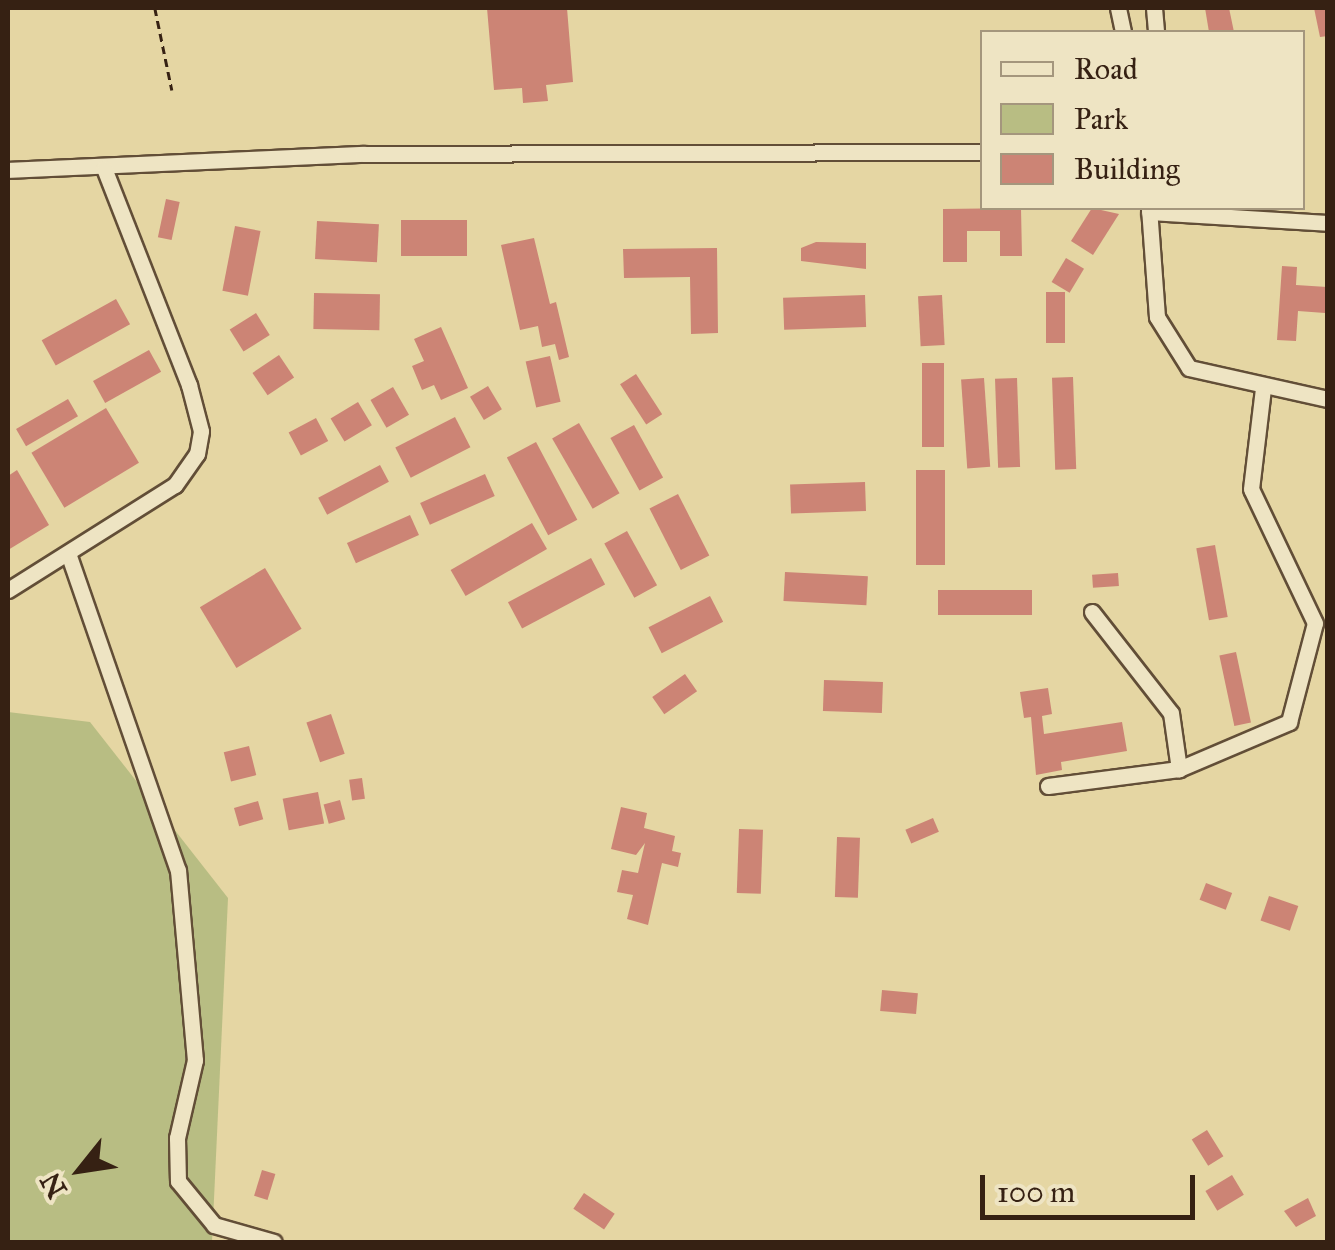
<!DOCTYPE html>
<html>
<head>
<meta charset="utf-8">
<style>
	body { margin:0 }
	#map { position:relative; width:1335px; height:1250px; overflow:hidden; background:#e5d6a3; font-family:"IM FELL Great Primer",serif }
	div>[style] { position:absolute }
	.green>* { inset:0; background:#b8bd83 }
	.building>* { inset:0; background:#cc8475; transform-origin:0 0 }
	.path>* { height:2.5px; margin-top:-1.25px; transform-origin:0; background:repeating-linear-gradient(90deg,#362113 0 8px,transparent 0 13px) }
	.roads { filter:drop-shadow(2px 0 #624e37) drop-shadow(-2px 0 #624e37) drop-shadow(0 2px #624e37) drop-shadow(0 -2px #624e37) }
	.minor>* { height:15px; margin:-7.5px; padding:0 7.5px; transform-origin:7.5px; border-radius:7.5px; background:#eee4c3 }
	span { translate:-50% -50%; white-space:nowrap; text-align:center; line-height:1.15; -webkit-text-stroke:8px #eee4c3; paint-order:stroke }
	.frame { position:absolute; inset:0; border:10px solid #362113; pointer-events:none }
	.legend { position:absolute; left:980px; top:30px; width:325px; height:180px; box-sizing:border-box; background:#eee4c3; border:2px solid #a4967d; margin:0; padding:12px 18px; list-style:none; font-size:30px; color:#362113 }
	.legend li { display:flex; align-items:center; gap:20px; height:50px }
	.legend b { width:50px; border:2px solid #a4967d }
	.north { position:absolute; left:30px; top:1120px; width:100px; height:100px; -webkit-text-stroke:8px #eee4c3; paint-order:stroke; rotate:240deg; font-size:28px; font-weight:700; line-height:40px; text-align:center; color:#362113 }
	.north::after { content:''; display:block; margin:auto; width:35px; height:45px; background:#362113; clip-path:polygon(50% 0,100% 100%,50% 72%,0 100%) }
	.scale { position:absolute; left:980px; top:1175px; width:215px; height:45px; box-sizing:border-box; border:5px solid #362113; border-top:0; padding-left:12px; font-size:30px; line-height:35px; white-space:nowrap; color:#362113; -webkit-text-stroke:8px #eee4c3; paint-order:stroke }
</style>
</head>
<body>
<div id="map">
	<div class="green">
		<i style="clip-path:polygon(8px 712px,90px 722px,228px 898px,212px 1242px,8px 1242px)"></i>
	</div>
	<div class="building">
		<i style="clip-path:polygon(487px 8px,567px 8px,573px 82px,546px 85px,548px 101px,523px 103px,522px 88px,494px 90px)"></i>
		<i style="clip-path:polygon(1205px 8px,1229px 8px,1234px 32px,1209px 32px)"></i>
		<i style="clip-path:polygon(1314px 8px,1328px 8px,1328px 36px,1320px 37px)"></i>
		<i style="left:166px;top:199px;width:14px;height:39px;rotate:12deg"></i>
		<i style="clip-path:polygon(1021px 208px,1022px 256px,1000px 256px,1000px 231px,967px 231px,967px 262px,943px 262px,943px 209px)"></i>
		<i style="clip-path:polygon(1092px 208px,1119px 214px,1093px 255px,1071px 241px)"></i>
		<i style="left:401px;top:220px;width:66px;height:36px"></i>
		<i style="left:317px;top:221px;width:62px;height:38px;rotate:3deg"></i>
		<i style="left:235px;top:226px;width:26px;height:66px;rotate:11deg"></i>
		<i style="clip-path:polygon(534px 238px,550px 304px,556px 302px,569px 357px,559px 360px,555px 344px,542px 347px,538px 326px,520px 330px,501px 245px)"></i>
		<i style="clip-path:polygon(816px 242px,866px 243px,866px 269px,801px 261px,801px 248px)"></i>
		<i style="clip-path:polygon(717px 248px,718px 333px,691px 334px,690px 277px,624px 278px,623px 249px)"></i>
		<i style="left:1066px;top:258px;width:21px;height:28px;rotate:31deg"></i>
		<i style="clip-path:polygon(1282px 266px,1297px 267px,1296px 285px,1327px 287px,1325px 313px,1298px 311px,1296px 341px,1277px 340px)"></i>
		<i style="left:1046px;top:292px;width:19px;height:51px"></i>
		<i style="left:314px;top:293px;width:66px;height:36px;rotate:1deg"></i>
		<i style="left:865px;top:295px;width:32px;height:82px;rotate:88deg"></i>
		<i style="left:942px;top:295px;width:50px;height:24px;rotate:87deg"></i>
		<i style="left:116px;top:299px;width:29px;height:85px;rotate:61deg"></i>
		<i style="left:256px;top:313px;width:26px;height:31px;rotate:58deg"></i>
		<i style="clip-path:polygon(441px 327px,468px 388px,441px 400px,434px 385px,422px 390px,412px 366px,424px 361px,414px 339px)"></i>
		<i style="left:149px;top:350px;width:25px;height:64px;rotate:61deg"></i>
		<i style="left:279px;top:355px;width:27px;height:32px;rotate:56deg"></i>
		<i style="left:550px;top:356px;width:47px;height:25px;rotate:77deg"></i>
		<i style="left:922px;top:363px;width:22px;height:84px"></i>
		<i style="left:636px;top:374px;width:48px;height:19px;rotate:57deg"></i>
		<i style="left:1073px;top:377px;width:92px;height:21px;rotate:88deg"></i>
		<i style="left:984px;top:378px;width:89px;height:23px;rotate:86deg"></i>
		<i style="left:1017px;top:378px;width:89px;height:22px;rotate:88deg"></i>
		<i style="left:488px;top:386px;width:27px;height:21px;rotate:59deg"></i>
		<i style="left:393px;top:387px;width:32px;height:26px;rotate:60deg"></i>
		<i style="left:68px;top:399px;width:20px;height:60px;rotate:60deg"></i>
		<i style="left:358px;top:402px;width:27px;height:32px;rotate:59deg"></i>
		<i style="left:106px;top:408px;width:64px;height:87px;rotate:59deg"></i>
		<i style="left:455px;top:417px;width:34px;height:67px;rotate:63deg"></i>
		<i style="left:316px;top:418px;width:26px;height:31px;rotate:62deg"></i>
		<i style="left:579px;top:423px;width:81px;height:31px;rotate:60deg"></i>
		<i style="left:634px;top:425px;width:60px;height:27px;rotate:61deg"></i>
		<i style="left:536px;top:442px;width:88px;height:33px;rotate:62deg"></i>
		<i style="left:380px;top:465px;width:19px;height:70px;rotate:62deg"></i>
		<i style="clip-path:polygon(17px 470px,49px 525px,8px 550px,8px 476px)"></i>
		<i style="left:916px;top:470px;width:29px;height:95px"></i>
		<i style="left:485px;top:474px;width:24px;height:71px;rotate:66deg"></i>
		<i style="left:865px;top:482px;width:29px;height:75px;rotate:88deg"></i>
		<i style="left:678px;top:494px;width:69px;height:32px;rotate:63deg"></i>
		<i style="left:410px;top:515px;width:22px;height:69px;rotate:66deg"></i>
		<i style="left:532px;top:523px;width:30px;height:94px;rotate:60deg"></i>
		<i style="left:627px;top:531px;width:62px;height:26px;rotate:61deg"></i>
		<i style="left:1215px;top:545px;width:73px;height:19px;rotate:80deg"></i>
		<i style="left:591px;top:558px;width:30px;height:94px;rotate:62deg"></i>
		<i style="left:265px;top:568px;width:71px;height:76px;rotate:59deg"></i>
		<i style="left:785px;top:572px;width:83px;height:29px;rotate:3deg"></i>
		<i style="left:1118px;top:573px;width:13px;height:26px;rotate:86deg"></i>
		<i style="left:938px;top:590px;width:94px;height:25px"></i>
		<i style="left:710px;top:596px;width:29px;height:69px;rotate:63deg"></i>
		<i style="left:1236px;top:652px;width:72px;height:17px;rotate:78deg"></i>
		<i style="left:685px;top:674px;width:21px;height:40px;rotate:55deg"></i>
		<i style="left:824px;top:680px;width:59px;height:31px;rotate:2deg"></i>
		<i style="clip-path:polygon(1048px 688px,1052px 714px,1042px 716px,1044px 734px,1122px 722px,1127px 751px,1061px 762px,1062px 770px,1036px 775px,1031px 717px,1024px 718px,1020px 692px)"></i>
		<i style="left:331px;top:714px;width:42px;height:26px;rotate:71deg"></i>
		<i style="left:249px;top:746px;width:30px;height:26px;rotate:76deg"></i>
		<i style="left:362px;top:778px;width:21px;height:13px;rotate:82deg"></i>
		<i style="left:318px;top:792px;width:32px;height:36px;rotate:79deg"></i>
		<i style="left:340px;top:800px;width:20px;height:17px;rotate:75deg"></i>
		<i style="left:258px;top:801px;width:19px;height:25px;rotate:74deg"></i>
		<i style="clip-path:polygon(621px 807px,647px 813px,644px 828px,675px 836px,672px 851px,681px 853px,678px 867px,662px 863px,648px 925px,627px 919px,633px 895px,617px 892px,622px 870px,638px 873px,645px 843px,636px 855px,611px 849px)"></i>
		<i style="left:933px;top:818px;width:15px;height:30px;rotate:67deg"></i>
		<i style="left:739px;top:829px;width:24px;height:64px;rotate:2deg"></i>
		<i style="left:837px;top:837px;width:23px;height:60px;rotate:2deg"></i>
		<i style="left:1206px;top:883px;width:28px;height:18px;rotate:21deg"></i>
		<i style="left:1269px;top:896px;width:31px;height:26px;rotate:19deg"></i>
		<i style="left:882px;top:990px;width:36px;height:21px;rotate:5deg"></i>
		<i style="left:1207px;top:1130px;width:31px;height:18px;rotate:58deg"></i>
		<i style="left:262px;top:1170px;width:14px;height:27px;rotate:17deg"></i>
		<i style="left:1232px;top:1175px;width:23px;height:31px;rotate:59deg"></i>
		<i style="left:584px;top:1193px;width:37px;height:19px;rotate:34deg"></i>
		<i style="clip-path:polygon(1308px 1198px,1316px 1216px,1296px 1227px,1284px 1211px)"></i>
	</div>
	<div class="path">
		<i style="left:155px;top:8px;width:84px;rotate:78.3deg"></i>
	</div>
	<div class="roads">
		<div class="minor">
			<i style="left:1118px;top:8px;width:25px;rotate:78deg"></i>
			<i style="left:1154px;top:8px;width:24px;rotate:85deg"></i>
			<i style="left:8px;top:170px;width:355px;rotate:-2.6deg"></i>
			<i style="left:363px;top:154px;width:619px;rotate:-0.19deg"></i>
			<i style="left:1149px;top:208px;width:109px;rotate:85.8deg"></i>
			<i style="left:1157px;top:317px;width:60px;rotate:57.9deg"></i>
			<i style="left:1189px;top:368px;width:142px;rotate:12.6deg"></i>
			<i style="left:1149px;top:212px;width:179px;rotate:3.5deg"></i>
			<i style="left:69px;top:556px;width:332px;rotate:70.9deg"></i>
			<i style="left:178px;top:870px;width:191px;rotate:84.9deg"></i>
			<i style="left:195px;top:1060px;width:80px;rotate:103deg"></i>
			<i style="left:177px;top:1138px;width:43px;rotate:88.7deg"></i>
			<i style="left:178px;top:1181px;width:57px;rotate:50.7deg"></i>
			<i style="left:214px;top:1225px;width:62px;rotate:15.8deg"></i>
			<i style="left:8px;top:590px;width:197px;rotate:-32.2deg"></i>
			<i style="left:175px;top:485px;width:38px;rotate:-55deg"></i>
			<i style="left:197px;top:454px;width:23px;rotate:-80deg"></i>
			<i style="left:201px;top:431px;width:48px;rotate:-104.6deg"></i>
			<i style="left:189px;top:385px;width:233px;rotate:-111.4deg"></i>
			<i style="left:1092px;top:612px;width:128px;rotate:52deg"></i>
			<i style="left:1171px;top:713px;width:57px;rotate:81.9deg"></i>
			<i style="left:1048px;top:786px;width:132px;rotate:-7.4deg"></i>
			<i style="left:1179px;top:769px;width:120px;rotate:-23.1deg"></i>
			<i style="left:1289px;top:722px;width:102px;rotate:-75.3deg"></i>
			<i style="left:1315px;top:623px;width:148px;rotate:-115.5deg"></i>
			<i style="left:1251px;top:489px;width:101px;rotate:-83.2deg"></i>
		</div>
	</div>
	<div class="frame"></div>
	<ul class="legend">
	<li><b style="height:12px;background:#eee4c3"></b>Road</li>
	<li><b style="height:28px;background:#b8bd83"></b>Park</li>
	<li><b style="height:28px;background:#cc8475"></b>Building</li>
	</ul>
	<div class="north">N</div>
	<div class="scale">100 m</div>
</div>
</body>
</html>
